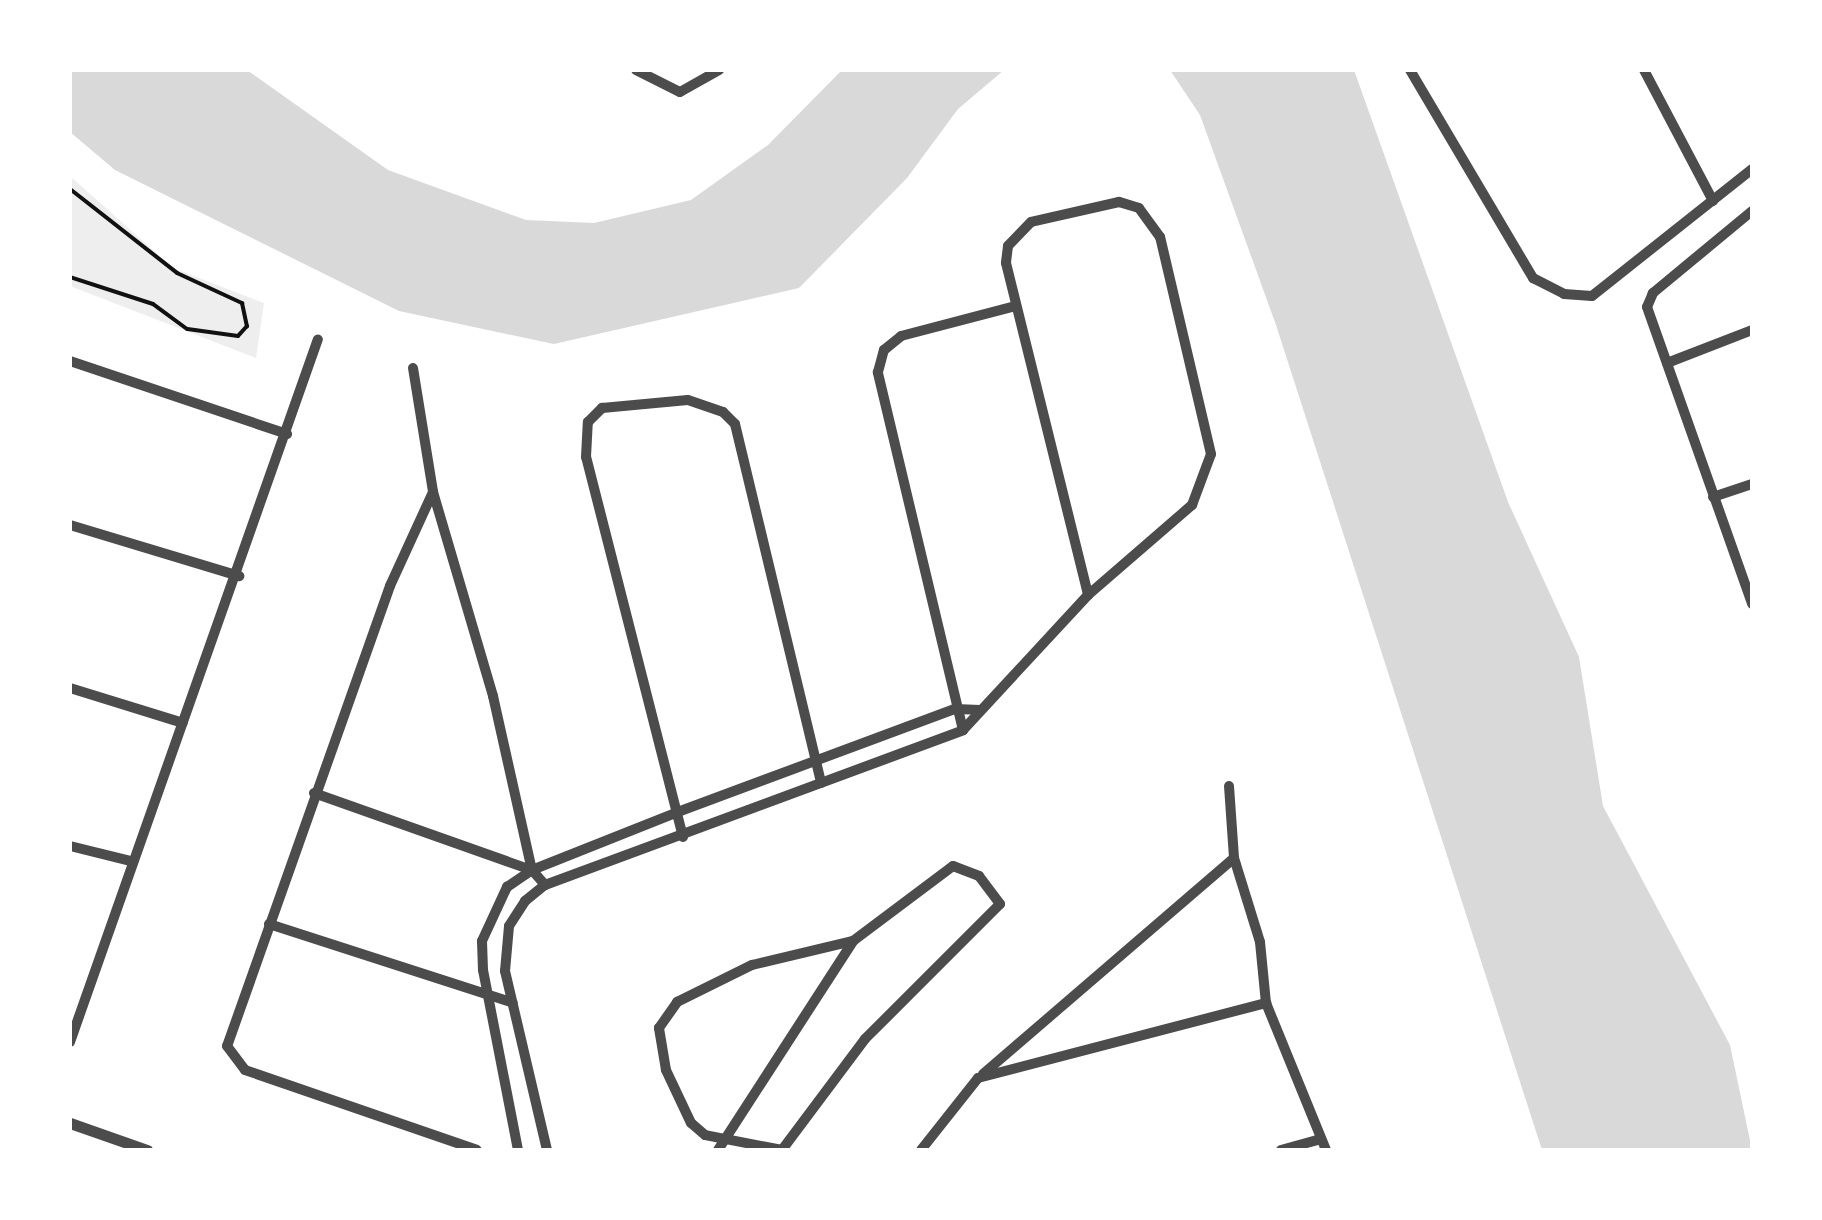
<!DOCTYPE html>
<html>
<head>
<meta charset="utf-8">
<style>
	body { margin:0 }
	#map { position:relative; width:1822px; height:1220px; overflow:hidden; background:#fff; font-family:Manrope,sans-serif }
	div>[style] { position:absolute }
	.green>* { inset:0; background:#eee }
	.water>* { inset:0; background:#d9d9d9 }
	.path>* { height:4px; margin:-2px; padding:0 2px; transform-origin:2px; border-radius:2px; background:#111 }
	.minor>* { height:10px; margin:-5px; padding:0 5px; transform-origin:5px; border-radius:5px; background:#4c4c4c }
	.tertiary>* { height:11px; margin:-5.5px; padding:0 5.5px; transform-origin:5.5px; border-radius:5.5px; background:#4c4c4c }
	span { translate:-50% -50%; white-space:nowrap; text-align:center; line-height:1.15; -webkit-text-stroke:8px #fff; paint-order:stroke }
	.frame { position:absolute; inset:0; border:72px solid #fff; pointer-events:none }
</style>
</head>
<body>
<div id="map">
	<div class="green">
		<i style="clip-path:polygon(70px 176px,173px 268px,264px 303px,256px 358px,70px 286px)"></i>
	</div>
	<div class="water">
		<i style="clip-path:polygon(70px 70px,247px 70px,388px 170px,526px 220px,594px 223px,691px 200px,768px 145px,842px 70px,1004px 70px,958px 109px,907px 178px,799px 288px,554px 344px,399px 311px,115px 170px,70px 132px)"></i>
		<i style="clip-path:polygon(1170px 70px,1354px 70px,1508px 502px,1579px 657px,1603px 806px,1730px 1045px,1752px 1150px,1542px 1150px,1276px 325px,1200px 115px)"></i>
	</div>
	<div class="path">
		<i style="left:70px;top:189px;width:136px;rotate:38.1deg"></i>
		<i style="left:177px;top:273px;width:72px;rotate:24.8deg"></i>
		<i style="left:242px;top:303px;width:24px;rotate:78deg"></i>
		<i style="left:247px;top:326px;width:13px;rotate:132deg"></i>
		<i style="left:238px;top:336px;width:51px;rotate:-172.2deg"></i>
		<i style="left:187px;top:329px;width:42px;rotate:-143.7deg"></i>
		<i style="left:153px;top:304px;width:87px;rotate:-162deg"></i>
	</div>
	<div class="minor">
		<i style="left:636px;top:70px;width:49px;rotate:26.6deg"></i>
		<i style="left:680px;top:92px;width:45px;rotate:-29.4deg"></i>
		<i style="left:1410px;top:70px;width:242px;rotate:59.4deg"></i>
		<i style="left:1533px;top:278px;width:35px;rotate:27deg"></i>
		<i style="left:1564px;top:294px;width:28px;rotate:4deg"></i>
		<i style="left:1592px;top:296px;width:204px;rotate:-38.4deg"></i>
		<i style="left:1644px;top:70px;width:148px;rotate:62.2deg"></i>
		<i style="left:1752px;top:211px;width:129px;rotate:140.4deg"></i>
		<i style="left:1653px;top:293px;width:15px;rotate:113deg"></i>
		<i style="left:1647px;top:307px;width:315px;rotate:70.5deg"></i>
		<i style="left:70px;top:361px;width:229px;rotate:18.6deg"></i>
		<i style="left:1667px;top:363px;width:91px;rotate:-21.2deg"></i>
		<i style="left:413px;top:368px;width:126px;rotate:80.8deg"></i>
		<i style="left:433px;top:492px;width:213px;rotate:73.6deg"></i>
		<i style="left:493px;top:696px;width:178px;rotate:77.4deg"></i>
		<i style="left:532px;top:870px;width:20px;rotate:49deg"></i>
		<i style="left:433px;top:492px;width:103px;rotate:114.6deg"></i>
		<i style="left:390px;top:586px;width:488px;rotate:109.5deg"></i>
		<i style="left:227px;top:1046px;width:30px;rotate:53deg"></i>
		<i style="left:245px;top:1070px;width:245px;rotate:19deg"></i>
		<i style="left:1713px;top:497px;width:41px;rotate:-18.4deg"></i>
		<i style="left:70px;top:525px;width:177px;rotate:16.8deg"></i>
		<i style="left:70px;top:688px;width:118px;rotate:17.2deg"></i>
		<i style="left:963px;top:730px;width:368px;rotate:-103.4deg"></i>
		<i style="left:878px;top:372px;width:23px;rotate:-75deg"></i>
		<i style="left:884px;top:350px;width:22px;rotate:-39deg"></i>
		<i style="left:901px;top:336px;width:118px;rotate:-14.7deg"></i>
		<i style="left:1229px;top:786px;width:72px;rotate:86deg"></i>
		<i style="left:1234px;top:858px;width:88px;rotate:72.8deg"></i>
		<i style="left:1260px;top:942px;width:61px;rotate:84.4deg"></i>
		<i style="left:1266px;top:1003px;width:159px;rotate:67.8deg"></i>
		<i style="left:314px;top:793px;width:231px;rotate:19.5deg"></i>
		<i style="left:683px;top:837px;width:392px;rotate:-104.3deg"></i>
		<i style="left:586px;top:457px;width:35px;rotate:-87deg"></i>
		<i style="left:588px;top:422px;width:20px;rotate:-45deg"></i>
		<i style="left:602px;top:408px;width:86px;rotate:-5.3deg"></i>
		<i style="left:688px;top:400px;width:37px;rotate:19deg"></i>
		<i style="left:723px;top:412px;width:17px;rotate:45deg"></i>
		<i style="left:735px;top:424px;width:369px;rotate:76.5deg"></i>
		<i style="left:70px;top:846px;width:63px;rotate:13.8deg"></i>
		<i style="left:269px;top:924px;width:256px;rotate:17.9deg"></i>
		<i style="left:70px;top:1042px;width:745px;rotate:-70.57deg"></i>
		<i style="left:983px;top:1074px;width:331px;rotate:-40.7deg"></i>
		<i style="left:518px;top:1150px;width:183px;rotate:-101deg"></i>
		<i style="left:483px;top:970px;width:29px;rotate:-92deg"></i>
		<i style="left:482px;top:941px;width:60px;rotate:-65.2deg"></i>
		<i style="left:507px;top:887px;width:30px;rotate:-34deg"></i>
		<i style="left:532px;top:870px;width:154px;rotate:-21.7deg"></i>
		<i style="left:675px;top:813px;width:299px;rotate:-20.4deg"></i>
		<i style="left:955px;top:709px;width:25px;rotate:2deg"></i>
		<i style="left:547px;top:1150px;width:184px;rotate:-103.2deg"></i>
		<i style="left:505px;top:971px;width:45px;rotate:-84.9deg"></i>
		<i style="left:509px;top:926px;width:30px;rotate:-57deg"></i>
		<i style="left:525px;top:901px;width:26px;rotate:-39deg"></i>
		<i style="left:545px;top:885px;width:446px;rotate:-20.3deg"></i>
		<i style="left:963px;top:730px;width:184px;rotate:-47.2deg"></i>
		<i style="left:1088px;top:595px;width:138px;rotate:-40.9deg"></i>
		<i style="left:1192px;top:505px;width:54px;rotate:-69.6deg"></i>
		<i style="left:1211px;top:454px;width:223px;rotate:-103.2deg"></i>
		<i style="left:1160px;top:237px;width:36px;rotate:-126deg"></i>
		<i style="left:1139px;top:208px;width:21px;rotate:-163deg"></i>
		<i style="left:1119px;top:202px;width:90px;rotate:167.2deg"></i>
		<i style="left:1031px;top:222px;width:33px;rotate:134deg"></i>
		<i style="left:1008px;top:246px;width:17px;rotate:97deg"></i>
		<i style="left:1006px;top:263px;width:342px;rotate:76.1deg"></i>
		<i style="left:718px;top:1150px;width:249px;rotate:-57.1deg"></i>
		<i style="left:853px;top:941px;width:125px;rotate:-36.9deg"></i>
		<i style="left:953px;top:866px;width:28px;rotate:21deg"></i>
		<i style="left:979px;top:876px;width:35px;rotate:53deg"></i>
		<i style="left:1000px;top:904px;width:191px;rotate:135deg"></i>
		<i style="left:865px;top:1039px;width:139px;rotate:126.8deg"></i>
		<i style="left:782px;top:1150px;width:78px;rotate:-169deg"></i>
		<i style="left:705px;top:1135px;width:18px;rotate:-139deg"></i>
		<i style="left:691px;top:1123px;width:59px;rotate:-115.3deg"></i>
		<i style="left:666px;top:1070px;width:43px;rotate:-99.5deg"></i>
		<i style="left:659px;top:1028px;width:32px;rotate:-55deg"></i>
		<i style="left:677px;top:1002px;width:84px;rotate:-26.3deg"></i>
		<i style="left:752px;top:965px;width:104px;rotate:-13.4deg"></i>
		<i style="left:921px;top:1150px;width:92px;rotate:-51.6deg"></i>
		<i style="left:978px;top:1078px;width:298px;rotate:-14.6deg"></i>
		<i style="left:1281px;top:1150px;width:41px;rotate:-15.4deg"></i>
	</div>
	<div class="tertiary">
		<i style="left:70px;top:1123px;width:82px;rotate:19.3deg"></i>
	</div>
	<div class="frame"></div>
</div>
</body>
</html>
